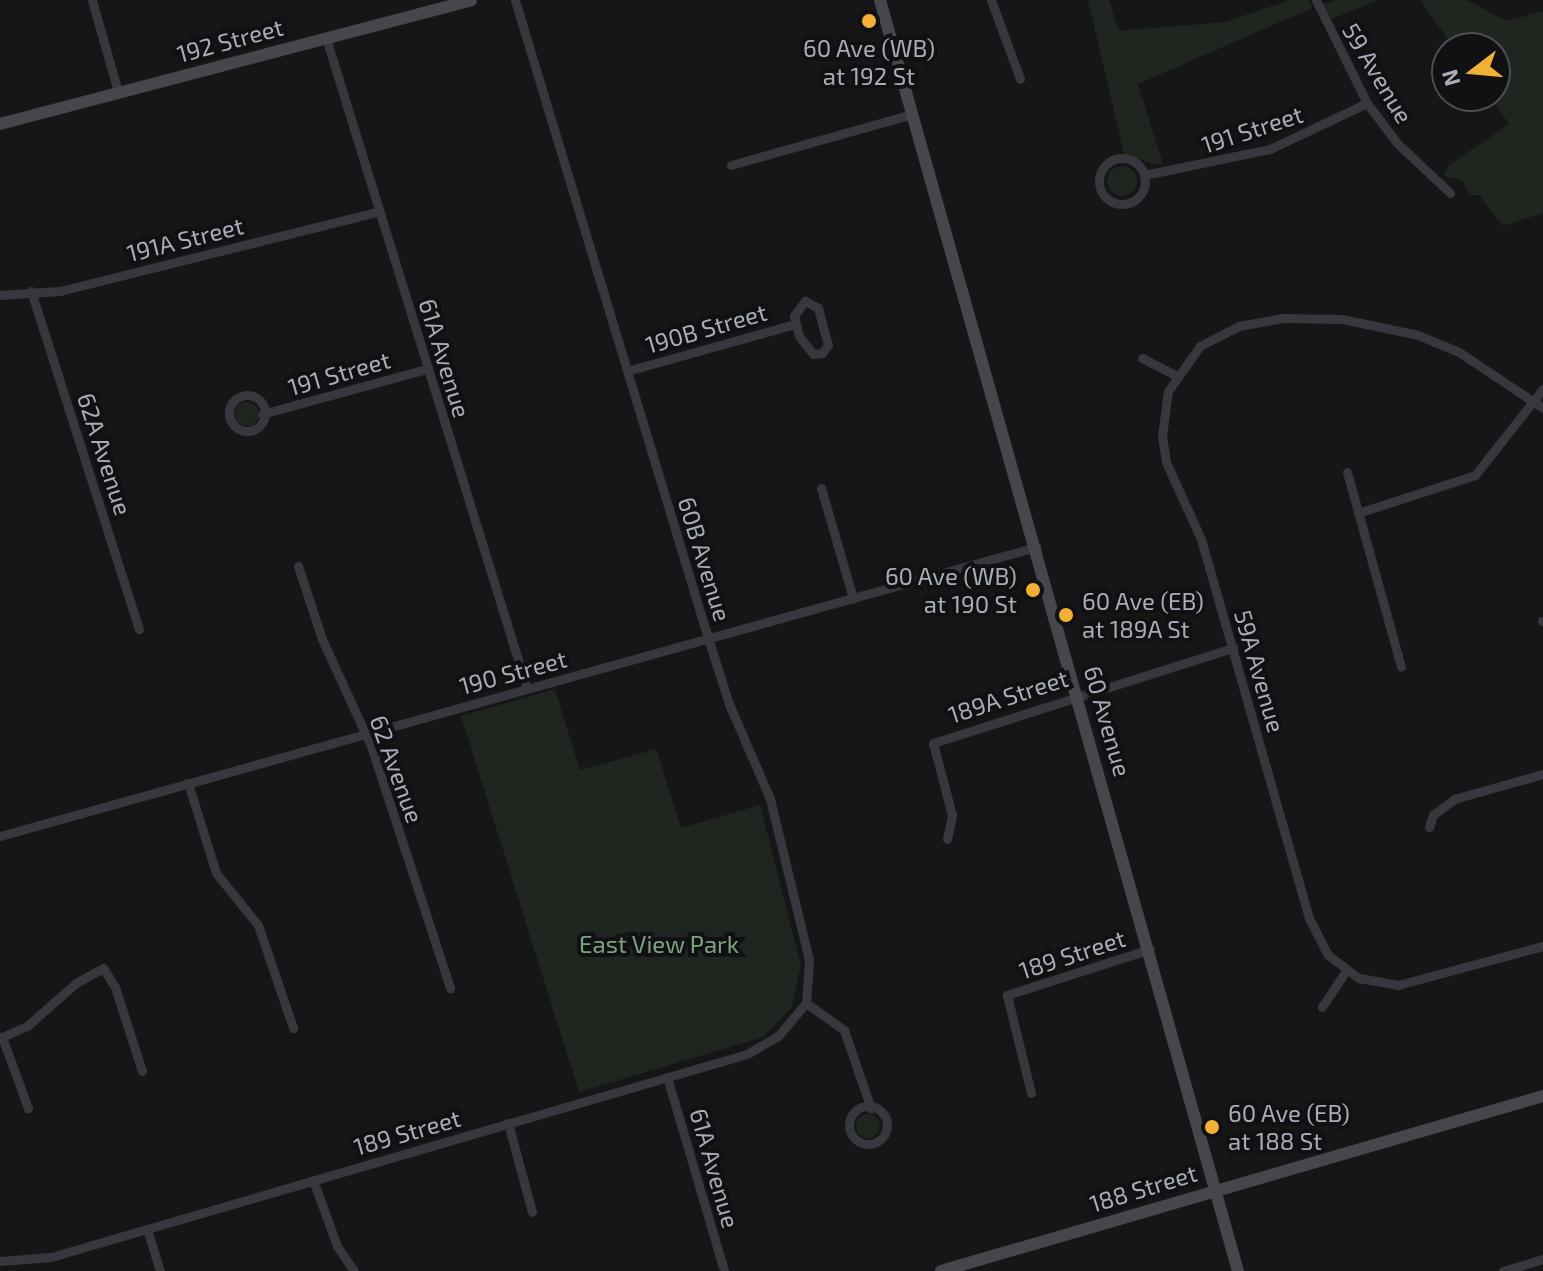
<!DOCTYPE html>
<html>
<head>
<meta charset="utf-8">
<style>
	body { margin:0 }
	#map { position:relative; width:1543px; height:1271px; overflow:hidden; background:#161618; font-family:"Exo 2",sans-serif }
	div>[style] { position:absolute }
	.green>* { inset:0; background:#1e261f }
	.round { border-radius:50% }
	.street>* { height:9px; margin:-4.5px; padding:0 4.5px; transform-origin:4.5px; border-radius:4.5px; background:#37383d }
	.street>.ring { margin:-4.5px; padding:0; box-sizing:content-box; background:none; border:9px solid #37383d; border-radius:50% }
	.secondary>* { height:12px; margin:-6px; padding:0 6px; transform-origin:6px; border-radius:6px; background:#45474d }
	.dots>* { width:22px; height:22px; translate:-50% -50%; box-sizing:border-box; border:4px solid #111113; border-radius:50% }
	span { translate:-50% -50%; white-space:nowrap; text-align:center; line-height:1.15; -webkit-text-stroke:8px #111113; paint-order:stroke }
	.street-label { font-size:24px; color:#a8adb8 }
	.poi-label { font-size:24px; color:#a8adb8 }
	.right { translate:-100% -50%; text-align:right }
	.left { translate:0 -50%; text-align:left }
	.park-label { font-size:24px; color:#7fa381 }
	.north { position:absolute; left:1431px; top:32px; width:80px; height:80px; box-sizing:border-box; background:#111113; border:2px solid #4d4f55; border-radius:50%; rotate:254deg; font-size:22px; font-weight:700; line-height:32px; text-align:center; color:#a8adb8 }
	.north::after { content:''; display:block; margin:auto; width:28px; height:36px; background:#f2b134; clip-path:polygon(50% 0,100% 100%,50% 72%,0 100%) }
</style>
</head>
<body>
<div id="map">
	<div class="green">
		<i style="clip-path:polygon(1088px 0,1109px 0,1119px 31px,1225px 22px,1290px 0,1309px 0,1312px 8px,1138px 84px,1163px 164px,1153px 164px,1124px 154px)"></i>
		<i style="clip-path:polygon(1336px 0,1379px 0,1329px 20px,1323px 4px)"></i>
		<i style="clip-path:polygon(1420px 0,1467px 0,1507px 21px,1543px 11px,1543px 213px,1503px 226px,1479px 195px,1470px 196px,1462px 180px,1444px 176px,1448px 166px,1509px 124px,1489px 96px,1495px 96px,1495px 48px,1454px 48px)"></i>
		<i class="round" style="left:1107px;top:166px;width:30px;height:30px"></i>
		<i class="round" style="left:235px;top:402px;width:24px;height:24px"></i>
		<i style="clip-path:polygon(555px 689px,580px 770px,656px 749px,681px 828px,760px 805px,801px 965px,791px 1008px,763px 1037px,579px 1092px,461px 716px)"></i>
		<i class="round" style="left:856px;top:1114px;width:24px;height:24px"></i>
	</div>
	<div class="street">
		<i style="left:92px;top:0;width:96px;rotate:74.2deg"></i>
		<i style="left:991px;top:0;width:84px;rotate:69.8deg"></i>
		<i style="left:1316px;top:0;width:115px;rotate:63.7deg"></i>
		<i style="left:1367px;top:103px;width:50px;rotate:53.1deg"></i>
		<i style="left:1397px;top:143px;width:73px;rotate:43.3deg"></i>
		<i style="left:326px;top:38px;width:681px;rotate:72.84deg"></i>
		<i class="ring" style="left:1099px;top:158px;width:37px;height:37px"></i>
		<i style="left:731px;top:165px;width:189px;rotate:-15.7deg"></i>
		<i style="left:1144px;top:175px;width:129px;rotate:-11.7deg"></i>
		<i style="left:1270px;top:149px;width:107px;rotate:-25.4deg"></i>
		<i style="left:31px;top:291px;width:355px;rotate:72.3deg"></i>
		<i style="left:0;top:295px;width:60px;rotate:-3.8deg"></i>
		<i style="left:60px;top:291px;width:328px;rotate:-14deg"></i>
		<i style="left:805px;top:301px;width:15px;rotate:28deg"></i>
		<i style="left:818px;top:308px;width:38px;rotate:75deg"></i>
		<i style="left:828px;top:345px;width:10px;rotate:127deg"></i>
		<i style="left:822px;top:353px;width:9px;rotate:174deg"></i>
		<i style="left:813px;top:354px;width:23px;rotate:-128deg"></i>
		<i style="left:799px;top:336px;width:21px;rotate:-104deg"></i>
		<i style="left:794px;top:316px;width:19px;rotate:-54deg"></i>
		<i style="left:1142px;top:358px;width:38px;rotate:27deg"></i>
		<i style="left:627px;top:371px;width:174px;rotate:-15.6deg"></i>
		<i class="ring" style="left:229px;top:395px;width:27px;height:27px"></i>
		<i style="left:1543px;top:408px;width:101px;rotate:-146.3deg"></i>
		<i style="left:1459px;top:352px;width:44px;rotate:-157.5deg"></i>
		<i style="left:1418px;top:335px;width:78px;rotate:-168.1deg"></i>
		<i style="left:1342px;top:319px;width:59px;rotate:-179deg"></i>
		<i style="left:1283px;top:318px;width:45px;rotate:169.7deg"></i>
		<i style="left:1239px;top:326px;width:44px;rotate:152.9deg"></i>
		<i style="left:1200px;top:346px;width:55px;rotate:125.4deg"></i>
		<i style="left:1168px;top:391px;width:45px;rotate:97.6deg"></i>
		<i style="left:1162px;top:436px;width:26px;rotate:81deg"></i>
		<i style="left:1166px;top:462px;width:85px;rotate:65.6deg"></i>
		<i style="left:1201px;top:539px;width:394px;rotate:74.1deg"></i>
		<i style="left:1309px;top:918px;width:42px;rotate:62.8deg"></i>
		<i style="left:1328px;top:955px;width:39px;rotate:37deg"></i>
		<i style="left:1359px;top:978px;width:40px;rotate:10deg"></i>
		<i style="left:1398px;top:985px;width:150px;rotate:-15.1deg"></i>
		<i style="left:262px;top:414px;width:171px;rotate:-15.3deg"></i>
		<i style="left:1347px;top:472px;width:202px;rotate:74.5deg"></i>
		<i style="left:821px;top:488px;width:115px;rotate:73.8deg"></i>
		<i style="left:1361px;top:512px;width:120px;rotate:-18deg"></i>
		<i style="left:1475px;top:475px;width:110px;rotate:-51.7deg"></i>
		<i style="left:298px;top:566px;width:77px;rotate:71.8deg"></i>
		<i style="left:322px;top:639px;width:118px;rotate:65.4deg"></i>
		<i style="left:371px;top:746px;width:255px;rotate:71.9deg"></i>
		<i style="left:1542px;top:621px;width:1px"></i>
		<i style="left:188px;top:783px;width:94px;rotate:72.7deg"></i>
		<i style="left:216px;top:873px;width:67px;rotate:51.1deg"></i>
		<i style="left:258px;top:925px;width:109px;rotate:71.2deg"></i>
		<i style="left:1429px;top:827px;width:13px;rotate:-72deg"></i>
		<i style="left:1433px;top:815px;width:26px;rotate:-37deg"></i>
		<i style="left:1454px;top:799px;width:92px;rotate:-15.7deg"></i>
		<i style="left:0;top:836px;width:1076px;rotate:-15.59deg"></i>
		<i style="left:947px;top:839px;width:25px;rotate:-78deg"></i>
		<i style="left:952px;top:815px;width:74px;rotate:-104.8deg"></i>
		<i style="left:933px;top:743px;width:315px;rotate:-17.6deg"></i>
		<i style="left:806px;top:1003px;width:47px;rotate:35.4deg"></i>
		<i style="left:844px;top:1030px;width:83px;rotate:71.1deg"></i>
		<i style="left:1322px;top:1007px;width:42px;rotate:-56.7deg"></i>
		<i style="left:2px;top:1037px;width:76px;rotate:69.9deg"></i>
		<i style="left:0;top:1038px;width:30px;rotate:-24deg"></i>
		<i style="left:27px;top:1026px;width:65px;rotate:-41.3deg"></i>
		<i style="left:76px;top:983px;width:31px;rotate:-29deg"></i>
		<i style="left:103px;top:968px;width:22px;rotate:58deg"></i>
		<i style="left:115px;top:987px;width:88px;rotate:72.2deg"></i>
		<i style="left:667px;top:1077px;width:202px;rotate:73.6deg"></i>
		<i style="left:1031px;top:1093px;width:101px;rotate:-103.8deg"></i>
		<i style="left:1007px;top:995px;width:150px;rotate:-17.8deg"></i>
		<i class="ring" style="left:849px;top:1106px;width:29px;height:29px"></i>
		<i style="left:508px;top:1123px;width:92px;rotate:74.9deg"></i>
		<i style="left:313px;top:1180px;width:70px;rotate:70deg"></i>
		<i style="left:337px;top:1246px;width:30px;rotate:56deg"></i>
		<i style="left:147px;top:1229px;width:44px;rotate:72.8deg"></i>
		<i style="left:0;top:1261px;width:51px;rotate:-4.5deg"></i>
		<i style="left:51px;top:1257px;width:725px;rotate:-16.26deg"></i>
		<i style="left:747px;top:1054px;width:36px;rotate:-30deg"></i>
		<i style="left:778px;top:1036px;width:43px;rotate:-49.7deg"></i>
		<i style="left:806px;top:1003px;width:43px;rotate:-86deg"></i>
		<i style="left:809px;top:960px;width:166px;rotate:-103.6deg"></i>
		<i style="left:770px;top:799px;width:103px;rotate:-113.3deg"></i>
		<i style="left:729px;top:704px;width:83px;rotate:-107.6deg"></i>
		<i style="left:704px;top:625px;width:653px;rotate:-106.83deg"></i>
		<i style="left:1503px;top:1271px;width:42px;rotate:-16.7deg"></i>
	</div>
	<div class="secondary">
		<i style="left:880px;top:0;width:1320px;rotate:74.27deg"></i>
		<i style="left:0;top:124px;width:487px;rotate:-14.7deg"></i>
		<i style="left:941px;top:1271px;width:627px;rotate:-16.21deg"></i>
	</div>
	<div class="dots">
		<i style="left:869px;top:21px;background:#f2b134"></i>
		<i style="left:1033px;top:590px;background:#f2b134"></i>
		<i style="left:1066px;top:615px;background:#f2b134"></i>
		<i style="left:1212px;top:1127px;background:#f2b134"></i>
	</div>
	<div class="street-label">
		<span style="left:230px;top:40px;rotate:-15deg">192 Street</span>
		<span style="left:1378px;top:73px;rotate:59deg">59 Avenue</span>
		<span style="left:1252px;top:129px;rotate:-18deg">191 Street</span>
		<span style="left:185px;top:239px;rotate:-14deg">191A Street</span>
		<span style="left:706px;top:328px;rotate:-16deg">190B Street</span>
		<span style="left:445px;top:358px;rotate:73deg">61A Avenue</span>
		<span style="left:339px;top:373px;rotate:-16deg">191 Street</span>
		<span style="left:105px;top:454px;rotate:72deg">62A Avenue</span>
		<span style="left:705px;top:559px;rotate:73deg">60B Avenue</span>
		<span style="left:1260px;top:671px;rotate:74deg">59A Avenue</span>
		<span style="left:513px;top:672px;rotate:-15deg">190 Street</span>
		<span style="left:1008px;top:696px;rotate:-18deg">189A Street</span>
		<span style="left:1108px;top:721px;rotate:74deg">60 Avenue</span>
		<span style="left:397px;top:769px;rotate:70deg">62 Avenue</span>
		<span style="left:1072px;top:954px;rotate:-18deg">189 Street</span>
		<span style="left:407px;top:1132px;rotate:-16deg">189 Street</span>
		<span style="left:715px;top:1168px;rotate:74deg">61A Avenue</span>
		<span style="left:1143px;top:1188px;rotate:-17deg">188 Street</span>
	</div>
	<div class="poi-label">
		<span style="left:869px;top:62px">60 Ave (WB)<br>at 192 St</span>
		<span class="right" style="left:1017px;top:590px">60 Ave (WB)<br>at 190 St</span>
		<span class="left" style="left:1082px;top:615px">60 Ave (EB)<br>at 189A St</span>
		<span class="left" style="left:1228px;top:1127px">60 Ave (EB)<br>at 188 St</span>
	</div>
	<div class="park-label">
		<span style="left:659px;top:944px">East View Park</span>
	</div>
	<div class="north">N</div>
</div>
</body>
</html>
